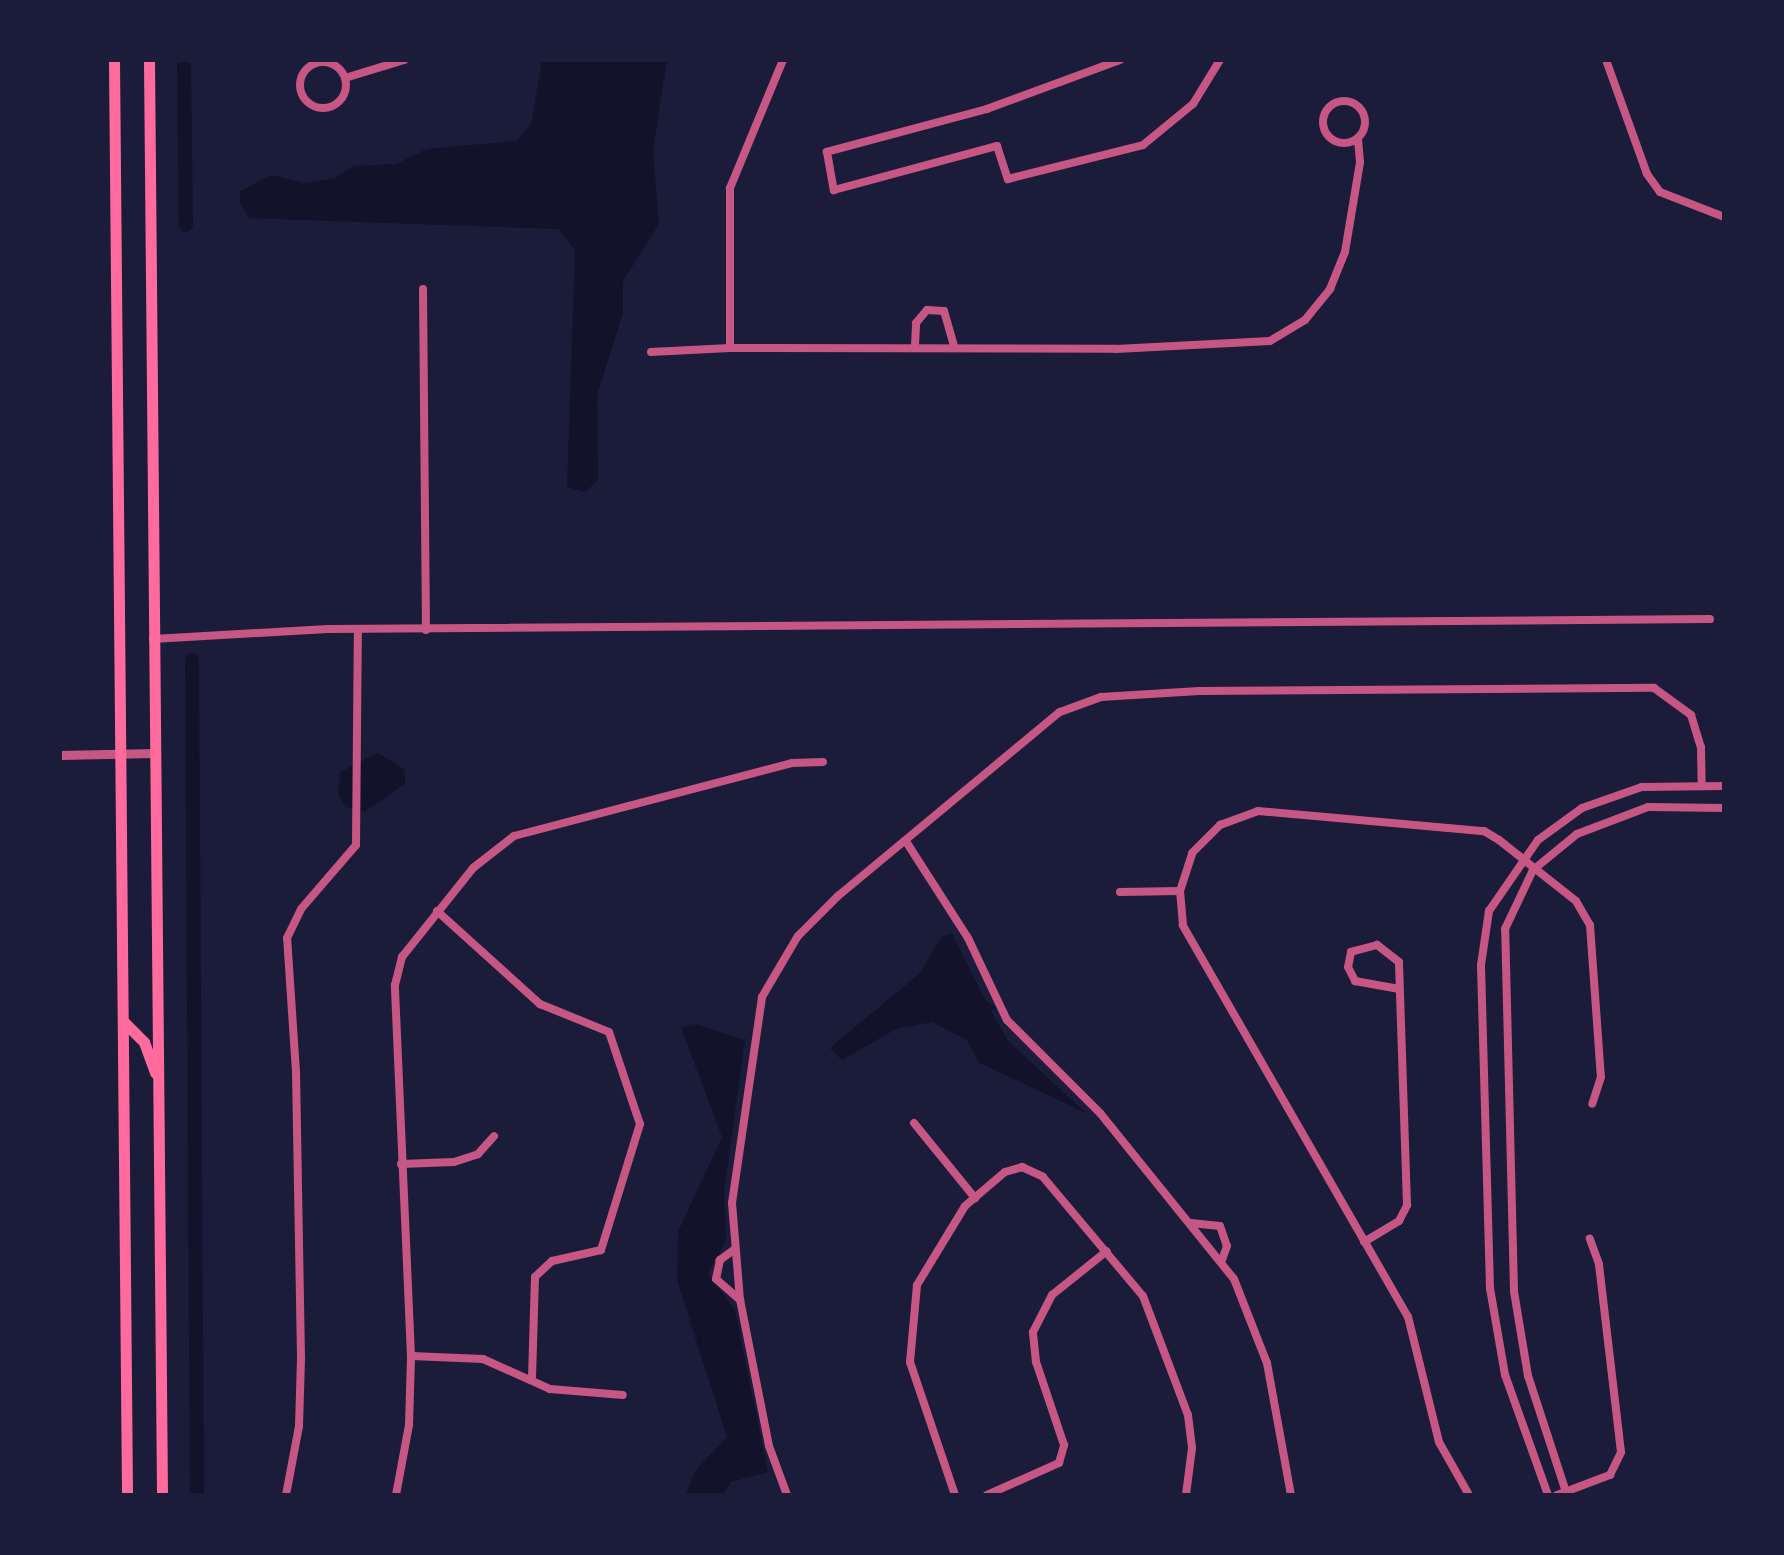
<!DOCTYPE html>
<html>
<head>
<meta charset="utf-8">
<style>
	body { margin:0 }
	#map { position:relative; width:1784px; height:1555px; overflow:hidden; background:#1b1b3a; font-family:Raleway,sans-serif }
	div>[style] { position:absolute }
	.water>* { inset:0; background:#12122b }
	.canal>* { height:14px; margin:-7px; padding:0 7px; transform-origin:7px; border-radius:7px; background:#12122b }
	.minor>* { height:8px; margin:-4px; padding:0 4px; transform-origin:4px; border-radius:4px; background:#c65784 }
	.minor>.ring { margin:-4px; padding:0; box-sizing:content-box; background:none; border:8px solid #c65784; border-radius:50% }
	.tertiary>* { height:9px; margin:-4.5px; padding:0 4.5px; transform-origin:4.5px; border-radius:4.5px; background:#c65784 }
	.primary>* { height:11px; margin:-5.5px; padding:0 5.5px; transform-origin:5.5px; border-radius:5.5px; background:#ff6b9d }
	span { translate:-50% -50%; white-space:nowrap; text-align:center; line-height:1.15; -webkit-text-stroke:9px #1b1b3a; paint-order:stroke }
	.frame { position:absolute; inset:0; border:62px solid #1b1b3a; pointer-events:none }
</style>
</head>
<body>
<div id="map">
	<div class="water">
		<i style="clip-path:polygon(542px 60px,667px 60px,653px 150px,659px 224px,623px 281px,623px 313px,597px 395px,598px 480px,585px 492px,567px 487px,575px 250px,559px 229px,248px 218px,240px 202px,240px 191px,271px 175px,304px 183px,335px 178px,353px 166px,396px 164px,427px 149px,516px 141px,531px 125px)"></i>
		<i style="clip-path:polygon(378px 753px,405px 770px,405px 784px,365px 811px,345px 807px,338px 793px,340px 772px)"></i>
		<i style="clip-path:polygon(952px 934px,986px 1001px,997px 1008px,991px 1011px,1008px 1041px,1086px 1113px,978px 1062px,967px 1040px,932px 1022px,896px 1029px,842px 1060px,830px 1048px,919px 974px,942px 936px)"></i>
		<i style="clip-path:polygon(694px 1024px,745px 1040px,724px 1191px,726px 1241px,708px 1273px,735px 1311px,768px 1472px,731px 1482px,723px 1495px,686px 1494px,695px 1471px,727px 1437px,677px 1280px,678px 1232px,722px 1137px,681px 1027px)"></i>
	</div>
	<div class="canal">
		<i style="left:184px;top:65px;width:160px;rotate:89.3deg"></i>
		<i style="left:192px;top:660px;width:835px;rotate:89.66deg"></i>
	</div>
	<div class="minor">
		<i style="left:783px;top:60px;width:139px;rotate:112.5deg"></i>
		<i style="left:730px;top:188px;width:160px;rotate:90deg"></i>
		<i style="left:730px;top:348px;width:386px;rotate:0.1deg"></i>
		<i style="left:1116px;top:349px;width:154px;rotate:-3deg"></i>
		<i style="left:1270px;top:341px;width:41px;rotate:-31deg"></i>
		<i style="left:1305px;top:320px;width:40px;rotate:-51deg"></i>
		<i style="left:1330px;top:289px;width:40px;rotate:-68deg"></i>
		<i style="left:1345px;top:252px;width:91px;rotate:-80.5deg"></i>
		<i style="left:1360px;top:162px;width:24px;rotate:-95deg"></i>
		<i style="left:1120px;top:60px;width:142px;rotate:159.8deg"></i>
		<i style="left:987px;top:109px;width:166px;rotate:165deg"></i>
		<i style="left:827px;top:152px;width:39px;rotate:80deg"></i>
		<i style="left:834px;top:190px;width:169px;rotate:-15.1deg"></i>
		<i style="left:997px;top:146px;width:35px;rotate:72deg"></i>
		<i style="left:1008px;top:179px;width:139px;rotate:-14.1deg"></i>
		<i style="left:1143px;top:145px;width:65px;rotate:-39.4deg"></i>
		<i style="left:1193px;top:104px;width:52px;rotate:-58.5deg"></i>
		<i style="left:1606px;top:60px;width:121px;rotate:70.2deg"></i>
		<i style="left:1647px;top:174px;width:22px;rotate:54deg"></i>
		<i style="left:1660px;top:192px;width:69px;rotate:21.3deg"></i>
		<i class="ring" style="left:300px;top:62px;width:38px;height:38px"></i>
		<i style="left:345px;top:78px;width:62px;rotate:-17deg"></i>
		<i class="ring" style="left:1323px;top:101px;width:34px;height:34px"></i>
		<i style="left:423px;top:289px;width:341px;rotate:89.5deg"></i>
		<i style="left:915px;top:345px;width:22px;rotate:-87deg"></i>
		<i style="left:916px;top:323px;width:17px;rotate:-50deg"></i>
		<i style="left:927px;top:310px;width:17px;rotate:3deg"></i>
		<i style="left:944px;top:311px;width:35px;rotate:74deg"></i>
		<i style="left:651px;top:352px;width:79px;rotate:-2.9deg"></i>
		<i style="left:153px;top:639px;width:175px;rotate:-3.3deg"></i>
		<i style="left:328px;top:629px;width:1382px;rotate:-0.41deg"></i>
		<i style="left:907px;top:843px;width:113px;rotate:57.3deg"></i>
		<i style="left:968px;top:938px;width:91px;rotate:64.6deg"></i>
		<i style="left:1007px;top:1020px;width:132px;rotate:45deg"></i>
		<i style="left:1100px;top:1113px;width:213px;rotate:51.1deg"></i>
		<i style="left:1234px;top:1279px;width:90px;rotate:68.6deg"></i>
		<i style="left:1267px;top:1363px;width:134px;rotate:79.7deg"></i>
		<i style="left:1120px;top:892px;width:60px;rotate:-1deg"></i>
		<i style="left:437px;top:911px;width:139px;rotate:42.1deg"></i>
		<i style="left:540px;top:1004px;width:74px;rotate:22.1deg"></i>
		<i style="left:609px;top:1032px;width:97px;rotate:71.4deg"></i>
		<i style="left:640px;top:1124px;width:132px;rotate:107.2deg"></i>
		<i style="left:601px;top:1250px;width:50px;rotate:167.3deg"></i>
		<i style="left:552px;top:1261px;width:23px;rotate:137deg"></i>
		<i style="left:535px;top:1277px;width:101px;rotate:91.7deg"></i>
		<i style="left:914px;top:1123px;width:97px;rotate:50.9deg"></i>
		<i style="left:401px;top:1164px;width:53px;rotate:-2.2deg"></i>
		<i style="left:454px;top:1162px;width:25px;rotate:-18deg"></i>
		<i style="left:478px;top:1154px;width:24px;rotate:-48deg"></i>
		<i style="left:1191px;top:1223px;width:29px;rotate:6deg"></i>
		<i style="left:1220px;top:1226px;width:21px;rotate:71deg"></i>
		<i style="left:1227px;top:1246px;width:15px;rotate:110deg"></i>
		<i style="left:1364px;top:1242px;width:41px;rotate:-31deg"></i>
		<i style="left:1399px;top:1221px;width:18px;rotate:-63deg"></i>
		<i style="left:1407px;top:1205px;width:243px;rotate:-91.9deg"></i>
		<i style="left:1399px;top:962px;width:28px;rotate:-142deg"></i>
		<i style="left:1377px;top:945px;width:27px;rotate:165deg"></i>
		<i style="left:1351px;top:952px;width:15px;rotate:101deg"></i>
		<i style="left:1348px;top:967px;width:16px;rotate:63deg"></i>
		<i style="left:1355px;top:981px;width:45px;rotate:10.3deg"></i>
		<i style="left:735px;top:1249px;width:19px;rotate:144deg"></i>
		<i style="left:720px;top:1260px;width:19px;rotate:102deg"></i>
		<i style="left:716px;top:1279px;width:32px;rotate:41deg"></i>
		<i style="left:411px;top:1356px;width:72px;rotate:2.4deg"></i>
		<i style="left:483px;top:1359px;width:73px;rotate:24.1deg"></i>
		<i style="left:550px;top:1389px;width:73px;rotate:4.7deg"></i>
		<i style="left:286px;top:1495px;width:70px;rotate:-79.3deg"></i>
		<i style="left:299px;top:1426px;width:68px;rotate:-88.3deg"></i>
		<i style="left:301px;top:1358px;width:286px;rotate:-91deg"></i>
		<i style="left:296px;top:1072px;width:134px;rotate:-93.8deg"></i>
		<i style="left:287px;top:938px;width:32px;rotate:-64deg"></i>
		<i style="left:301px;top:909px;width:84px;rotate:-49.3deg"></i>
		<i style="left:356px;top:845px;width:216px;rotate:-89.5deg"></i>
		<i style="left:396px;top:1495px;width:71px;rotate:-79.5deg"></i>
		<i style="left:409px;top:1425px;width:69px;rotate:-88.3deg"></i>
		<i style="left:411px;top:1356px;width:371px;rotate:-92.5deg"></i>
		<i style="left:395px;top:985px;width:29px;rotate:-76deg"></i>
		<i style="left:402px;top:957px;width:114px;rotate:-51.4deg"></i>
		<i style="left:473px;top:868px;width:52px;rotate:-38deg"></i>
		<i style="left:514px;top:836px;width:287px;rotate:-14.7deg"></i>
		<i style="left:792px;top:763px;width:31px;rotate:-2deg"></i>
		<i style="left:787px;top:1495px;width:52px;rotate:-110.2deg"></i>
		<i style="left:769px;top:1446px;width:149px;rotate:-101.2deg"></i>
		<i style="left:740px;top:1300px;width:97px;rotate:-94.7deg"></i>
		<i style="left:732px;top:1203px;width:208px;rotate:-81.7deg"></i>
		<i style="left:762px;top:997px;width:71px;rotate:-59.5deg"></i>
		<i style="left:798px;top:936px;width:57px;rotate:-45deg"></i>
		<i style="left:838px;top:896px;width:288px;rotate:-39.7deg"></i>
		<i style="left:1060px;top:712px;width:44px;rotate:-20.1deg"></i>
		<i style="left:1101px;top:697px;width:98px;rotate:-3.5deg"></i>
		<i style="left:1199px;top:691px;width:455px;rotate:-0.4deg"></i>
		<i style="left:1654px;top:688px;width:46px;rotate:36.1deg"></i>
		<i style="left:1691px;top:715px;width:34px;rotate:73deg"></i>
		<i style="left:1701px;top:747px;width:39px;rotate:89deg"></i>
		<i style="left:955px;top:1495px;width:140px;rotate:-108.7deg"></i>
		<i style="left:910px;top:1362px;width:77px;rotate:-84.8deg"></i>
		<i style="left:917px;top:1285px;width:92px;rotate:-58.7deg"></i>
		<i style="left:965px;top:1206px;width:52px;rotate:-40.4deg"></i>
		<i style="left:1005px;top:1172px;width:18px;rotate:-16deg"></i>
		<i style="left:1022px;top:1167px;width:23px;rotate:25deg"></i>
		<i style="left:1043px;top:1177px;width:155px;rotate:50deg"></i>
		<i style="left:1143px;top:1296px;width:127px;rotate:69.3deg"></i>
		<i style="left:1188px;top:1415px;width:33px;rotate:83deg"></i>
		<i style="left:1192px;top:1448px;width:47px;rotate:97.3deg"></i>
		<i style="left:987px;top:1495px;width:79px;rotate:-24deg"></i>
		<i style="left:1059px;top:1463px;width:19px;rotate:-74deg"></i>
		<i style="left:1064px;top:1445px;width:88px;rotate:-108.6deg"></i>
		<i style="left:1036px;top:1362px;width:30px;rotate:-96deg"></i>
		<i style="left:1033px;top:1332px;width:42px;rotate:-62.8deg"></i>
		<i style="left:1052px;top:1295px;width:70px;rotate:-38.7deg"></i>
		<i style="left:1469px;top:1495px;width:61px;rotate:-119.5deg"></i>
		<i style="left:1439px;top:1442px;width:129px;rotate:-103.9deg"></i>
		<i style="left:1408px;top:1317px;width:452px;rotate:-119.9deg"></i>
		<i style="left:1183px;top:925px;width:34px;rotate:-95deg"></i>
		<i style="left:1180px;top:891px;width:40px;rotate:-72deg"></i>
		<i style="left:1192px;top:853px;width:40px;rotate:-45deg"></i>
		<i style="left:1220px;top:825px;width:40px;rotate:-20.2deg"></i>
		<i style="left:1258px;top:811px;width:227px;rotate:5.1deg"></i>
		<i style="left:1484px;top:831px;width:17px;rotate:31deg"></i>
		<i style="left:1499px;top:840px;width:98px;rotate:38.4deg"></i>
		<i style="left:1576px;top:901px;width:28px;rotate:60deg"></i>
		<i style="left:1590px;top:925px;width:152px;rotate:85.9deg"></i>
		<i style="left:1601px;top:1077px;width:28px;rotate:108deg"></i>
		<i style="left:1548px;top:1495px;width:127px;rotate:-109.7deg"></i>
		<i style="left:1505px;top:1375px;width:88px;rotate:-99.8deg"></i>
		<i style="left:1490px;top:1288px;width:323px;rotate:-91.6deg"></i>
		<i style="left:1481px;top:965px;width:55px;rotate:-81.6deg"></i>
		<i style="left:1489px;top:911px;width:86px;rotate:-55.4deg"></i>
		<i style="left:1538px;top:840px;width:54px;rotate:-36deg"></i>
		<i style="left:1582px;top:808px;width:64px;rotate:-19.3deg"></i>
		<i style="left:1642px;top:787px;width:82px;rotate:-0.7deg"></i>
		<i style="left:1557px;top:1495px;width:57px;rotate:-20.7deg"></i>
		<i style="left:1610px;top:1475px;width:25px;rotate:-64deg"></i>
		<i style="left:1621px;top:1452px;width:189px;rotate:-96.7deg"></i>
		<i style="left:1599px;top:1264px;width:27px;rotate:-110deg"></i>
		<i style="left:1567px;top:1495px;width:125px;rotate:-108.1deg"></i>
		<i style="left:1528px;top:1376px;width:86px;rotate:-99.4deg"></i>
		<i style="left:1514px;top:1291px;width:362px;rotate:-91.4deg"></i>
		<i style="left:1505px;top:929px;width:65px;rotate:-64.6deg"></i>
		<i style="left:1533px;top:870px;width:57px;rotate:-39.3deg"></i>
		<i style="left:1577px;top:834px;width:76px;rotate:-20.8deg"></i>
		<i style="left:1648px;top:807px;width:76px;rotate:0.8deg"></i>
	</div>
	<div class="tertiary">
		<i style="left:60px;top:755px;width:95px;rotate:-1.2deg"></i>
	</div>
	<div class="primary">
		<i style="left:114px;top:60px;width:1435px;rotate:89.48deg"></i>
		<i style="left:149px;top:60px;width:1435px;rotate:89.48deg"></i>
		<i style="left:125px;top:1023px;width:27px;rotate:45deg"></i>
		<i style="left:144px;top:1042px;width:33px;rotate:70deg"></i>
	</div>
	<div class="frame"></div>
</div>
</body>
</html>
